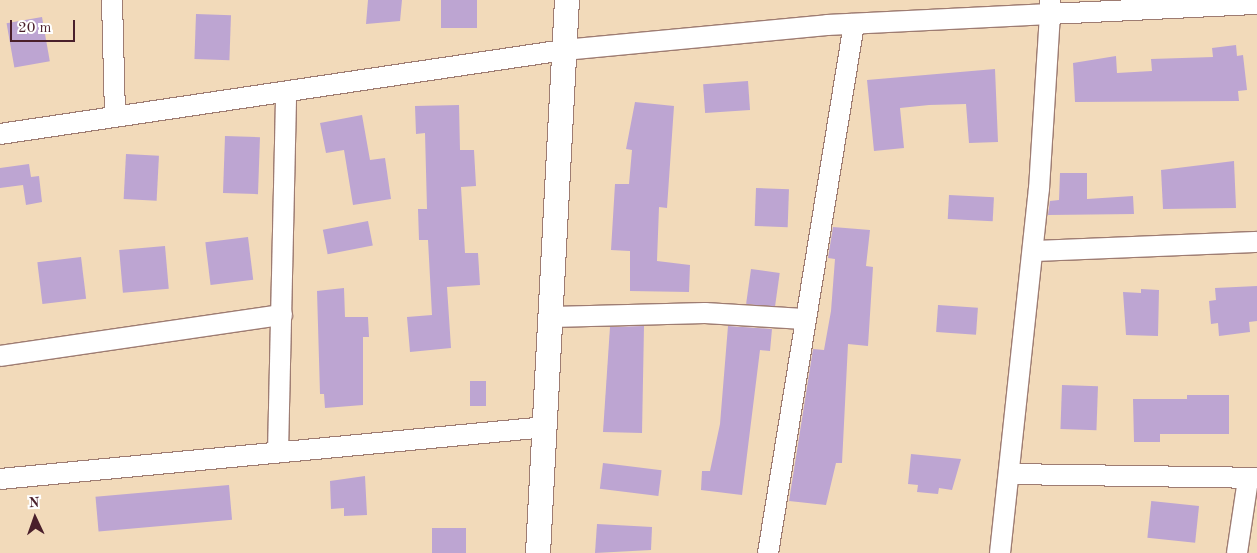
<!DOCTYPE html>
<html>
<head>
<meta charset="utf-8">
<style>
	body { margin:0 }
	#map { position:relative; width:1257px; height:553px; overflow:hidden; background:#f2daba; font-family:"Old Standard TT",serif }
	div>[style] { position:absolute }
	.building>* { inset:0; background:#bda5d2; transform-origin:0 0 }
	.roads { filter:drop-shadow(1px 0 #9e7c72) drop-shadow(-1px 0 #9e7c72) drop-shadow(0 1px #9e7c72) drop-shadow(0 -1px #9e7c72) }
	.minor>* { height:20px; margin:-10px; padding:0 10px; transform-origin:10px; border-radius:10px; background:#fff }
	.tertiary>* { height:24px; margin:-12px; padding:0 12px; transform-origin:12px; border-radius:12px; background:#fff }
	span { translate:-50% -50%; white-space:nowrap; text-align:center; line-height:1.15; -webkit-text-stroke:4px #fff; paint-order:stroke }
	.north { position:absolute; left:10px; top:493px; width:50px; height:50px; -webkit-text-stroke:4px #fff; paint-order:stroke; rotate:357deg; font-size:14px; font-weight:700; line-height:20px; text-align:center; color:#4a1f2b }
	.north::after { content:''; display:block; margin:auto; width:18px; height:22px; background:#4a1f2b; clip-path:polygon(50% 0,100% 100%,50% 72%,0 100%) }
	.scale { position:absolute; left:10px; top:20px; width:65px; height:22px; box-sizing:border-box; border:2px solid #4a1f2b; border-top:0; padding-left:6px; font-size:15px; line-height:18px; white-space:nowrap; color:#4a1f2b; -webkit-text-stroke:4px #fff; paint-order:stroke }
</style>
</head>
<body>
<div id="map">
	<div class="building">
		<i style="clip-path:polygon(368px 0,402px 0,400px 21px,366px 24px)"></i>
		<i style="left:441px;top:0;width:36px;height:28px"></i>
		<i style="left:196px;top:14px;width:35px;height:45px;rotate:2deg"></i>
		<i style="left:42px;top:17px;width:45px;height:36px;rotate:80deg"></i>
		<i style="clip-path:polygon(1236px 45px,1237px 56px,1243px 55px,1247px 90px,1238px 91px,1239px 101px,1075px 102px,1073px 63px,1116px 56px,1117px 73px,1152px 71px,1151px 59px,1213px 57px,1212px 48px)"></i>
		<i style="clip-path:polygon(995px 69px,998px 142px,969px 143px,966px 104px,929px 105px,900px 108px,904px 148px,874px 151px,867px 80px)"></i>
		<i style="left:748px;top:81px;width:29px;height:45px;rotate:86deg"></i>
		<i style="clip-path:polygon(635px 102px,674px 106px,667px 208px,659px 207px,657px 261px,690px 265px,689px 292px,630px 291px,630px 251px,611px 250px,615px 184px,629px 184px,632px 150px,626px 149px)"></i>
		<i style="clip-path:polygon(459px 105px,460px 150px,474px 150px,476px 186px,461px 187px,465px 253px,478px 253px,480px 285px,447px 287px,451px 348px,410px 352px,407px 317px,432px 315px,428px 240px,419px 240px,418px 209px,427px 209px,425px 133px,416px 134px,415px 106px)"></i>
		<i style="clip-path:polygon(362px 115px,370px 160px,385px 158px,391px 199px,353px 205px,344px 150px,326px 153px,320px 123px)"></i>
		<i style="left:225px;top:136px;width:35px;height:57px;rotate:2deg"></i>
		<i style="left:126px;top:154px;width:33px;height:45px;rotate:3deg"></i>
		<i style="clip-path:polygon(1234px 161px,1236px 208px,1163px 209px,1161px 170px)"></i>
		<i style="clip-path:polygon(29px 164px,31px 177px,39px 176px,42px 202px,26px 205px,23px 185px,0 188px,0 168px)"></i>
		<i style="clip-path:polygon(1060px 173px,1087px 173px,1087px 199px,1133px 196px,1134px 214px,1048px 215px,1050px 201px,1059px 200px)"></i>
		<i style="left:756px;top:188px;width:33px;height:38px;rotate:2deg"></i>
		<i style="left:949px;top:195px;width:45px;height:24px;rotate:3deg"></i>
		<i style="left:368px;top:221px;width:25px;height:46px;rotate:79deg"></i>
		<i style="clip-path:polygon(833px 227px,870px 230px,866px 266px,873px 267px,868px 346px,848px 344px,842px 463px,836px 463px,826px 505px,789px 501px,813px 349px,824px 350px,831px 311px,835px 259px,828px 258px)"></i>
		<i style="left:248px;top:237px;width:43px;height:43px;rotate:83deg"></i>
		<i style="left:165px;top:246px;width:43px;height:46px;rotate:85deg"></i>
		<i style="left:81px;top:257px;width:42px;height:44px;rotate:83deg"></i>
		<i style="left:751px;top:269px;width:29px;height:35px;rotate:8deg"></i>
		<i style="clip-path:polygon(1257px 286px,1257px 321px,1249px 322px,1250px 332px,1219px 336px,1218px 323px,1211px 324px,1209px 301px,1216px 300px,1215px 288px)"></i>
		<i style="clip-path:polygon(344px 288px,345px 317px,368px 317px,369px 337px,363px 337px,363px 405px,325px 408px,324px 394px,320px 394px,317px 291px)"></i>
		<i style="clip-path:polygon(1141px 289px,1159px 290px,1158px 336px,1126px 335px,1123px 292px,1141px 293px)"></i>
		<i style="left:938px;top:305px;width:40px;height:27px;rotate:4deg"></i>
		<i style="clip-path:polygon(644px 326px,642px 433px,603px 432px,610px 327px)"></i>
		<i style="clip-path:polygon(728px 326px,772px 329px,770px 351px,760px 350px,742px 495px,701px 490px,702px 471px,710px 471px,720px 424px)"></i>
		<i style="left:470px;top:381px;width:16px;height:25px"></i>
		<i style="left:1062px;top:385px;width:36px;height:44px;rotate:2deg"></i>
		<i style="clip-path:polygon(1187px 395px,1229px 395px,1229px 434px,1160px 434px,1160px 442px,1134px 442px,1133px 399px,1187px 399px)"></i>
		<i style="clip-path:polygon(911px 454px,961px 459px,952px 490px,939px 488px,938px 494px,917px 492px,918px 485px,908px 484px)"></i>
		<i style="left:603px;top:463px;width:59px;height:26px;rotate:7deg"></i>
		<i style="clip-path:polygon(365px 476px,367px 515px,344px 516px,344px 508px,331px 509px,330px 481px)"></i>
		<i style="left:229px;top:485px;width:35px;height:134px;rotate:85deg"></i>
		<i style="left:1199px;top:506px;width:37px;height:48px;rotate:96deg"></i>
		<i style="clip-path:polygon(597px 524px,652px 527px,651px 550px,595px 553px)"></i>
		<i style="left:432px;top:528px;width:34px;height:25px"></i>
	</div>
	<div class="roads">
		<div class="minor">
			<i style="left:112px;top:0;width:116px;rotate:88.5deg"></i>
			<i style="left:0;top:134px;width:570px;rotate:-8.47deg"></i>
			<i style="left:564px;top:50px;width:264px;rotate:-5.4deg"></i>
			<i style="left:827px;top:25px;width:223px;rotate:-2.8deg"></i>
			<i style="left:1050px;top:14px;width:14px;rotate:-90deg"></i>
			<i style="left:1033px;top:251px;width:224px;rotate:-2.3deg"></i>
			<i style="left:552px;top:317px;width:153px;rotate:-1.5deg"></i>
			<i style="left:705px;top:313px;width:99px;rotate:3.5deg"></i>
			<i style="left:0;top:356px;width:285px;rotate:-8.3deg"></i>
			<i style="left:278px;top:452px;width:360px;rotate:-88.7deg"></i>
			<i style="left:1009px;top:474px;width:248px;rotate:0.9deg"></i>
			<i style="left:0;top:479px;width:548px;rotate:-5.44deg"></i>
			<i style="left:768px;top:553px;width:536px;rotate:-80.77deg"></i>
			<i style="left:1000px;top:553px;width:366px;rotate:-83.9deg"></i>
			<i style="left:1039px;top:189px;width:175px;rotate:-86.4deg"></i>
			<i style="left:1050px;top:14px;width:207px;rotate:-2.8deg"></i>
			<i style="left:1237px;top:553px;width:75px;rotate:-81.5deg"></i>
		</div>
		<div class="tertiary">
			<i style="left:538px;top:553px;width:554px;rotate:-87deg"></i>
		</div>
	</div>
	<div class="north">N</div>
	<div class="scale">20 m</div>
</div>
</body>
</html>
